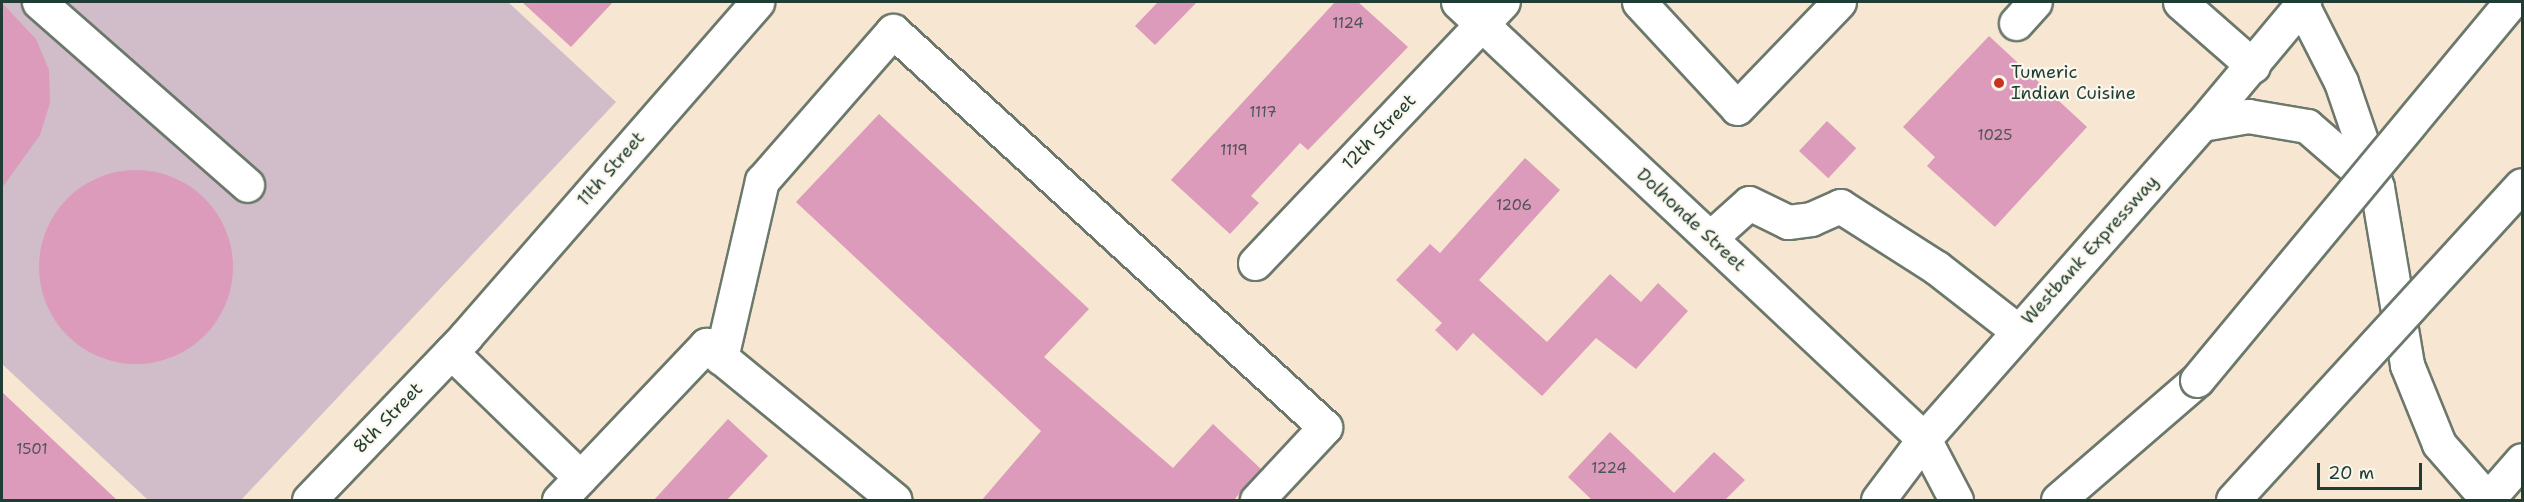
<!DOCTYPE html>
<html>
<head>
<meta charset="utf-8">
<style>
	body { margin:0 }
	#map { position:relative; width:2524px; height:502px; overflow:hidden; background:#f7e6d1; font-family:"Shantell Sans",sans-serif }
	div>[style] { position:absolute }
	.industrial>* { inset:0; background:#d1bdc9 }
	.building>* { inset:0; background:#dc9bba; transform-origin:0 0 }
	.round { border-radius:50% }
	.roads { filter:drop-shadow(2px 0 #6b786b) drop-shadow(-2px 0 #6b786b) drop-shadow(0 2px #6b786b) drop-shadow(0 -2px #6b786b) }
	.minor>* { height:33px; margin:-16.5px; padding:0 16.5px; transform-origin:16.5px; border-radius:16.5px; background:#fff }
	.major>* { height:33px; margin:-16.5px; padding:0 16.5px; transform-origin:16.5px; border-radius:16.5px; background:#fff }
	.highway>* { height:33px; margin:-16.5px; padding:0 16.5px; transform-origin:16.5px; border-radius:16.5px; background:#fff }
	.bridges { filter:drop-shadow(2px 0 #6b786b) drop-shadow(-2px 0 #6b786b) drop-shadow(0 2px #6b786b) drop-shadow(0 -2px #6b786b) }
	.highway-bridge>* { height:33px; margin:-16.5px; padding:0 16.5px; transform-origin:16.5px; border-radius:16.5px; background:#fff }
	.dots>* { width:16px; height:16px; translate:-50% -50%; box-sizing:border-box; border:3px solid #fbf7ec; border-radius:50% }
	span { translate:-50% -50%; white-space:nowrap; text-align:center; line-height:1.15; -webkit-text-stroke:4.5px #fbf7ec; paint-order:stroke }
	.number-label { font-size:15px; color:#4e5456 }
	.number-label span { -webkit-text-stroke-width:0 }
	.poi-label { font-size:18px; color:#1f3d34 }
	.left { translate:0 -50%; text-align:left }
	.street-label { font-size:18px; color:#1f3d34 }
	.frame { position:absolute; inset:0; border:3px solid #1f3d34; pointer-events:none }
	.scale { position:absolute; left:2317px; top:463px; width:105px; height:27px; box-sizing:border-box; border:3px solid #1f3d34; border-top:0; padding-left:8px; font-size:18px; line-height:21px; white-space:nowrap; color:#1f3d34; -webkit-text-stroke:4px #fbf7ec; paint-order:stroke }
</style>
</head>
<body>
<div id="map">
	<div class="industrial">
		<i style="clip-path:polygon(2px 2px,508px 2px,616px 102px,241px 500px,148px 500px,2px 364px)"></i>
	</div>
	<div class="building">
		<i style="clip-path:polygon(522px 2px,613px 2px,571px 47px)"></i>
		<i style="clip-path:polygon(1158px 2px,1197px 2px,1155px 45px,1135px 26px)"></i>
		<i style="clip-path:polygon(1335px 2px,1358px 2px,1408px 47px,1308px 150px,1300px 143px,1251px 196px,1259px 203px,1230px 234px,1171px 180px)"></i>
		<i style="clip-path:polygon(2px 3px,36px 39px,49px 70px,50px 103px,40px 135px,2px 188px)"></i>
		<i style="clip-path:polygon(1989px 36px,2087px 127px,1995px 227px,1927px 166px,1935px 157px,1903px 127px)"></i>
		<i style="clip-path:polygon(879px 114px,1089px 309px,1044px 357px,1173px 468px,1213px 424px,1261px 469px,1233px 501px,981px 501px,1041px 431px,796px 202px)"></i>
		<i style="left:1827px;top:121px;width:40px;height:41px;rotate:43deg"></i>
		<i style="clip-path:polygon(1525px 158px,1560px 190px,1479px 280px,1547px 342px,1610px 274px,1641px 302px,1658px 283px,1688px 311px,1636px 369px,1596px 338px,1542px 396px,1473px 333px,1457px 351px,1435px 330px,1442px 323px,1396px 280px,1430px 244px,1440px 253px)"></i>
		<i class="round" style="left:39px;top:170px;width:194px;height:194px"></i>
		<i style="clip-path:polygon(2px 392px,118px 501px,2px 501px)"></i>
		<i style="clip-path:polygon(728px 419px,768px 456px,726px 501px,653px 501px)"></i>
		<i style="clip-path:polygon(1610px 432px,1674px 493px,1714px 452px,1745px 480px,1724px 501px,1593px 501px,1568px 477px)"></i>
	</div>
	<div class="roads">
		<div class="minor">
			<i style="left:39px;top:2px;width:277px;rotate:41.3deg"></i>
			<i style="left:1458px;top:2px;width:639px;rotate:43.16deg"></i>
			<i style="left:1639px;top:2px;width:144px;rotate:47.2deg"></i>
			<i style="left:1737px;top:108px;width:147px;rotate:-46.1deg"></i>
			<i style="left:2180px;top:2px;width:97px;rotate:41.2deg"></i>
			<i style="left:2016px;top:23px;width:28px;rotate:-48deg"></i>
			<i style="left:1710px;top:238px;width:52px;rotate:-41.9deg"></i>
			<i style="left:1749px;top:203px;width:43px;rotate:26deg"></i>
			<i style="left:1788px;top:222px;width:23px;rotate:-7deg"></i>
			<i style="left:1811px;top:219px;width:32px;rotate:-24deg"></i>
			<i style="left:1840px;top:206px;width:115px;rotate:32.6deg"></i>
			<i style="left:1937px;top:268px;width:103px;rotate:37.9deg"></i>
			<i style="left:1255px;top:263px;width:360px;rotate:-46.5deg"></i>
			<i style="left:451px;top:352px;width:180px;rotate:44.1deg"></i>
			<i style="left:721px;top:358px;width:182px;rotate:-77deg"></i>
			<i style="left:762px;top:181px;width:199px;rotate:-48.9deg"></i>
			<i style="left:893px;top:31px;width:586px;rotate:42.51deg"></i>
			<i style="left:1325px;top:427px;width:100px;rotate:133deg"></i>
			<i style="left:309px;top:500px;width:227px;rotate:-46.2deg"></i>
			<i style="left:466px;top:336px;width:443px;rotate:-48.9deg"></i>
			<i style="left:559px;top:500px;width:214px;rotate:-46.5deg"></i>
			<i style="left:706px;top:345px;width:244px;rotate:39.4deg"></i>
		</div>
		<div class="major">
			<i style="left:2302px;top:5px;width:86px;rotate:63.1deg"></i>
			<i style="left:2341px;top:82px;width:111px;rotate:71.1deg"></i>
			<i style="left:2377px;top:187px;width:181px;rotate:80.4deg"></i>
			<i style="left:2407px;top:365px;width:85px;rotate:67.9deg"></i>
			<i style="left:2439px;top:444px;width:74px;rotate:48.8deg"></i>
			<i style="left:2202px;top:124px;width:47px;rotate:-9.9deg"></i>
			<i style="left:2248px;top:116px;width:60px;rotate:9.6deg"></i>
			<i style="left:2307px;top:126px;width:90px;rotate:40.9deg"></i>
			<i style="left:1924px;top:439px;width:69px;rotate:62.3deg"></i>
			<i style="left:1878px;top:500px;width:76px;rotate:-53deg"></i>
			<i style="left:1924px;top:439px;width:420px;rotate:-48.6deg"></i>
			<i style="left:2202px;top:124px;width:159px;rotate:-50.1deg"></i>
			<i style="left:2487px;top:500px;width:53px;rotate:-48.8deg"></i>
		</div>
		<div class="highway">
			<i style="left:2058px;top:500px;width:184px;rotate:-40.8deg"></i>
		</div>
	</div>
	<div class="bridges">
		<div class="highway-bridge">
			<i style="left:2197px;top:380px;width:491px;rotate:-50.3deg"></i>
			<i style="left:2233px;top:500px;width:427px;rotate:-47.5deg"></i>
		</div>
	</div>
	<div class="dots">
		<i style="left:1999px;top:83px;background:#c8321e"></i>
	</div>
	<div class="number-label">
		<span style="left:1348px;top:24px">1124</span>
		<span style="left:1263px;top:113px">1117</span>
		<span style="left:1995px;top:136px">1025</span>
		<span style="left:1234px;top:151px">1119</span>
		<span style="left:1514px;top:206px">1206</span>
		<span style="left:32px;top:450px">1501</span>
		<span style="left:1609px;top:469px">1224</span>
	</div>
	<div class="poi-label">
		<span class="left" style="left:2011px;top:83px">Tumeric<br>Indian Cuisine</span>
	</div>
	<div class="street-label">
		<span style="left:1379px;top:132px;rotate:-46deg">12th Street</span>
		<span style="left:611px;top:169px;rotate:-49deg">11th Street</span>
		<span style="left:1691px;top:220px;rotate:43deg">Dolhonde Street</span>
		<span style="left:2090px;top:250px;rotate:-48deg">Westbank Expressway</span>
		<span style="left:388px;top:418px;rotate:-46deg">8th Street</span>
	</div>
	<div class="frame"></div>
	<div class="scale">20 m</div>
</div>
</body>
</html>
